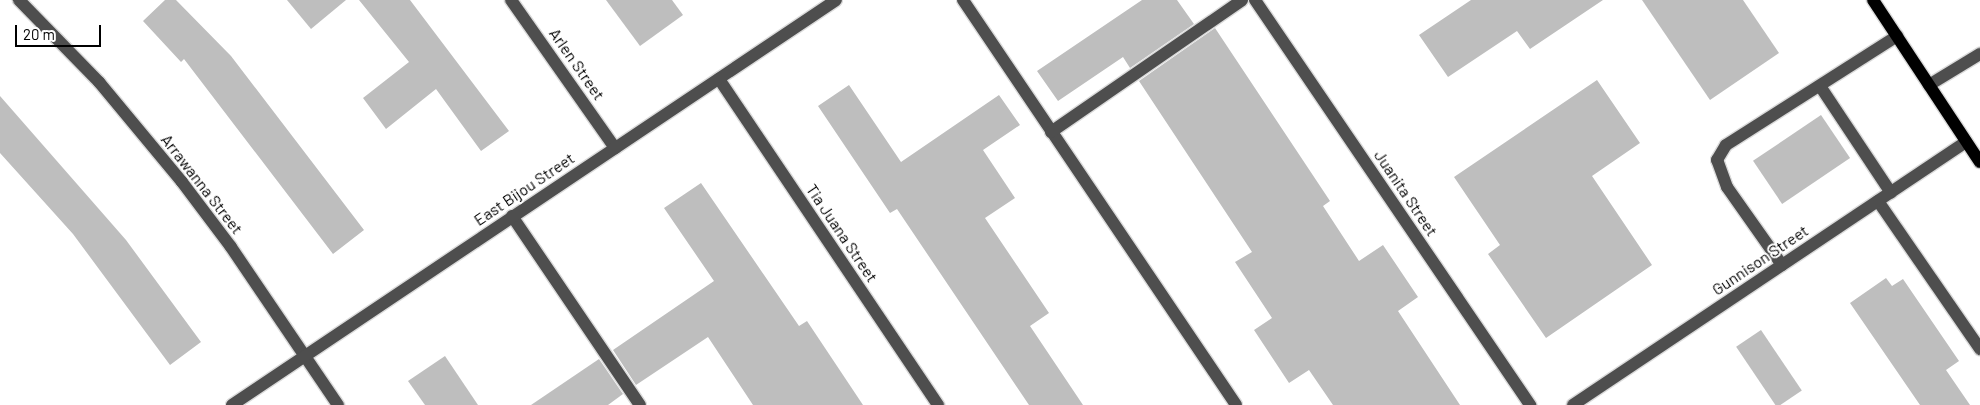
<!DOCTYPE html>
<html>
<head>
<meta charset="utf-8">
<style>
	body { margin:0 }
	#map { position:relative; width:1980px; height:405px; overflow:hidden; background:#fff; font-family:Barlow,sans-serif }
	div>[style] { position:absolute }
	.building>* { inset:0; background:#bebebe; transform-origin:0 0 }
	.roads { filter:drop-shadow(1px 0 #dbdbdb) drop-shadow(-1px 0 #dbdbdb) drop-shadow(0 1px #dbdbdb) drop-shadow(0 -1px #dbdbdb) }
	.minor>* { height:12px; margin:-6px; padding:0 6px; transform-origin:6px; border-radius:6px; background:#4e4e4e }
	.major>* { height:12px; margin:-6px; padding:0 6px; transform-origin:6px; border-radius:6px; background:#000 }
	span { translate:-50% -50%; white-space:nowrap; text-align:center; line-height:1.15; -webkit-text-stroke:4px #fff; paint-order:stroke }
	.street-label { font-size:16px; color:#000 }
	.scale { position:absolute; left:15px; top:25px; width:86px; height:22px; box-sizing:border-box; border:2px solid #000; border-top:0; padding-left:6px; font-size:15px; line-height:18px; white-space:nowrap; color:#000; -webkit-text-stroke:4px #fff; paint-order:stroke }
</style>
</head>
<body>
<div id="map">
	<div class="building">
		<i style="clip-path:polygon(165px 0,176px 0,231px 56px,364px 230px,333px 254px,184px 59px,181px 62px,143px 21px)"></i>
		<i style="clip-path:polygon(287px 0,346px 0,311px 29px)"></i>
		<i style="clip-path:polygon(359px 0,410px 0,509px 131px,481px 151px,436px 89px,386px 129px,363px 98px,409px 62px)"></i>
		<i style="clip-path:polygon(606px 0,672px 0,683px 15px,640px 46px)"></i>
		<i style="clip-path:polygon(1142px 0,1177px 0,1194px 24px,1130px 68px,1123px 57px,1058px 101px,1037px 71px)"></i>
		<i style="clip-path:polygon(1471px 0,1603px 0,1530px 49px,1517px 31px,1448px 77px,1419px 35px)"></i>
		<i style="clip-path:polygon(1642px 0,1743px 0,1779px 53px,1710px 100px)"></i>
		<i style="clip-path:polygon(1215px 28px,1330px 201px,1323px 206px,1359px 261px,1383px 245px,1418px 297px,1398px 311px,1460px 405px,1333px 405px,1309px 370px,1289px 383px,1254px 330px,1272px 318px,1235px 262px,1252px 252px,1139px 81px)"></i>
		<i style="clip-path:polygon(1597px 80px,1640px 143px,1592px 176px,1652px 265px,1546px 338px,1488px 254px,1500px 245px,1454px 177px)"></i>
		<i style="clip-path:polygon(849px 85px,901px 162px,999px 95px,1020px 125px,983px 150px,1015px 198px,985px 218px,1049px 313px,1030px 326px,1083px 405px,1029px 405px,897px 209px,890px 213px,818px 106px)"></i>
		<i style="clip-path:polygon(0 96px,126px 240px,201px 342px,170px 365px,73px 234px,0 153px)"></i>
		<i style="left:1821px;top:115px;width:52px;height:82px;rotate:56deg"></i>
		<i style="clip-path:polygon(701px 183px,799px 326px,807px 321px,863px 405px,753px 405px,708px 337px,636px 385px,613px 350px,714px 281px,664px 208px)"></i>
		<i style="clip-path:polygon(1886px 278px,1892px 286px,1903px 279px,1959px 361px,1946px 370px,1970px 405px,1920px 405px,1850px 303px)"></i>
		<i style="left:1761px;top:330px;width:73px;height:30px;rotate:56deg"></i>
		<i style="clip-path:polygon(445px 356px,478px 405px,425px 405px,408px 381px)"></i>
		<i style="clip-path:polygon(599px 359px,623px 394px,608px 405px,531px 405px)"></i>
	</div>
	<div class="roads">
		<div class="minor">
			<i style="left:19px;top:0;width:115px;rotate:45.7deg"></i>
			<i style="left:99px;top:82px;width:130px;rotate:50.3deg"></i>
			<i style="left:182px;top:182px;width:81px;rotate:53deg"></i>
			<i style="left:231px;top:247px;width:191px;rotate:55.9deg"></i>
			<i style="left:511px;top:0;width:181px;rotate:54.9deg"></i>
			<i style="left:963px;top:0;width:488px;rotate:56deg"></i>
			<i style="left:1255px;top:0;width:490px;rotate:55.8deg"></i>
			<i style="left:719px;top:79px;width:393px;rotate:56.1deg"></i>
			<i style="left:1929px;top:85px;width:60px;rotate:-31.3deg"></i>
			<i style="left:1820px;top:86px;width:128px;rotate:56.4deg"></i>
			<i style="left:1051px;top:132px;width:232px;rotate:-34.6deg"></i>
			<i style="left:1878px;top:201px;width:180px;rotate:55.4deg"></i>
			<i style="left:512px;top:216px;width:228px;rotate:55.9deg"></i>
			<i style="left:1782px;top:265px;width:95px;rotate:-125.2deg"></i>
			<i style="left:1727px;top:187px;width:29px;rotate:-110deg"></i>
			<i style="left:1717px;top:160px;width:17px;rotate:-59deg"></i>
			<i style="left:1726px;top:145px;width:203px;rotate:-32.5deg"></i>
			<i style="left:232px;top:405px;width:727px;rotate:-33.84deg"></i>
			<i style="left:1573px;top:405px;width:473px;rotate:-33.8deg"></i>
		</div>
		<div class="major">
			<i style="left:1873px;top:0;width:194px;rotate:56.6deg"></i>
		</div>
	</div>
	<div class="street-label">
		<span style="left:577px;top:64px;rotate:55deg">Arlen Street</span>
		<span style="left:202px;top:184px;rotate:52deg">Arrawanna Street</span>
		<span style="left:524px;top:189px;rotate:-34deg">East Bijou Street</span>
		<span style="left:1406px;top:193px;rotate:56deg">Juanita Street</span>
		<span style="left:842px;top:233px;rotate:56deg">Tia Juana Street</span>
		<span style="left:1760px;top:260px;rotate:-34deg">Gunnison Street</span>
	</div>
	<div class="scale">20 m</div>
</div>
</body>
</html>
